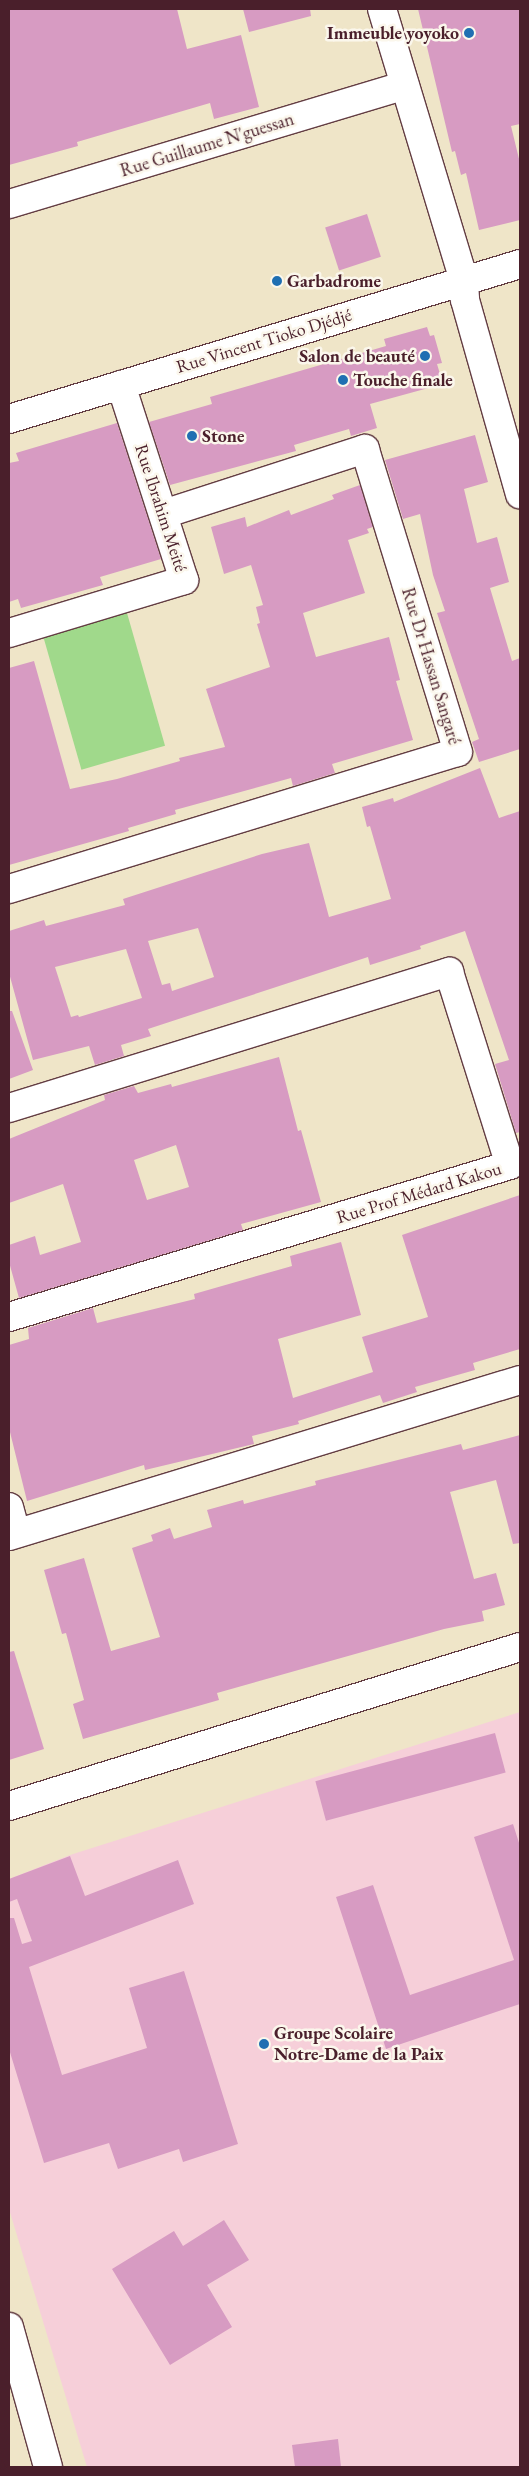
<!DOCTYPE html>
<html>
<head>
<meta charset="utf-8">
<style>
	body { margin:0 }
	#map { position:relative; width:529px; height:2476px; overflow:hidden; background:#efe5c8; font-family:"EB Garamond",serif }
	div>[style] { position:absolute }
	.built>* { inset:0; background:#f6cfd9 }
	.green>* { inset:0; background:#a0d98b; transform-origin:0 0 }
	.building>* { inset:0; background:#d79bc2; transform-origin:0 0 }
	.roads { filter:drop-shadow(1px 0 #633d43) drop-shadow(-1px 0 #633d43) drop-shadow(0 1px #633d43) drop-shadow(0 -1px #633d43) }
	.minor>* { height:28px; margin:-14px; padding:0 14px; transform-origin:14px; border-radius:14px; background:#fff }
	.tertiary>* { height:28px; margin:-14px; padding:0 14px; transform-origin:14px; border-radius:14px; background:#fff }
	.dots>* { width:14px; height:14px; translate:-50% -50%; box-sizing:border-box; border:2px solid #fbf7ec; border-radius:50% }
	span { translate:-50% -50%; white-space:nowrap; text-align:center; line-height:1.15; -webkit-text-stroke:5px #fbf7ec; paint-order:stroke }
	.poi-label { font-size:18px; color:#4a1f2b; font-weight:700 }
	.right { translate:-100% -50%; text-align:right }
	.left { translate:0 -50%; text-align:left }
	.street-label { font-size:18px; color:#4a1f2b }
	.frame { position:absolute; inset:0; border:10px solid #4a1f2b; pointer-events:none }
</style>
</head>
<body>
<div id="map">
	<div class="built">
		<i style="clip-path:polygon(520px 1712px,520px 2467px,87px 2467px,9px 2209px,9px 1879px,70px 1855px)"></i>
	</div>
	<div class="green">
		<i style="left:127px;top:613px;width:138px;height:87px;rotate:74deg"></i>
	</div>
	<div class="building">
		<i style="clip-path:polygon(9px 9px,177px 9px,187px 49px,241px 35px,259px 107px,214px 119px,210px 103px,77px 142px,78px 146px,9px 165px)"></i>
		<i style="clip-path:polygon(243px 9px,310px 9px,311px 16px,249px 32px)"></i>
		<i style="clip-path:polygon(418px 9px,520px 9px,520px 124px,511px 126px,520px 163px,520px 220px,479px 230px,466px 173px,461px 175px,455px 151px,452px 152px)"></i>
		<i style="left:367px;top:214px;width:45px;height:44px;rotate:72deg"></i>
		<i style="clip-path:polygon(427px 327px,430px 336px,434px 335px,442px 363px,437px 364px,443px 384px,370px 404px,377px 428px,351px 436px,349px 429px,294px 445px,296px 451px,170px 485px,149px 422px,212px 404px,210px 397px,386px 346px,384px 339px)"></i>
		<i style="clip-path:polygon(117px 423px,161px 559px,100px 577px,103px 585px,21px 608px,18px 599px,9px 602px,9px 463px,19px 461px,16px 453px)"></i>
		<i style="clip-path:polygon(475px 435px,488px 482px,464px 489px,477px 543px,497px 537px,509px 582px,490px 588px,512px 661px,520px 658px,520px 749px,479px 762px,472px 742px,479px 739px,437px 613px,445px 611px,433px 575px,420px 514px,403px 519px,385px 460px)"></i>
		<i style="clip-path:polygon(360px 485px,373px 527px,367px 529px,369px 533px,348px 540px,365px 593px,303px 613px,316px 657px,389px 637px,400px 680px,396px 681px,413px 740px,332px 764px,335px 773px,293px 786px,291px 778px,175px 810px,176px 814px,128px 828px,129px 831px,9px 865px,9px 668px,34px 661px,70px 789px,117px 779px,180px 761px,179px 758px,225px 747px,206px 689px,270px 667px,257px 624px,260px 623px,256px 607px,263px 605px,251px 565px,224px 574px,211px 527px,245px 517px,247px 527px,289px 510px,291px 515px,334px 499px,332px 495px)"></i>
		<i style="clip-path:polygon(evenodd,480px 768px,499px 818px,520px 811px,520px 1132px,516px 1133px,495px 1064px,509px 1060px,465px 931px,420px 946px,421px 949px,370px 965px,368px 957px,148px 1029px,151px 1036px,121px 1045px,124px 1056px,95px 1065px,89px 1046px,33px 1060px,9px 973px,9px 931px,44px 920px,46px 926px,125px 905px,123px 899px,262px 854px,309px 843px,329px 917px,391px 899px,370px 826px,367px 827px,362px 807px,393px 798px,394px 802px,480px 768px,198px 928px,214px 977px,172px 991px,170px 983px,162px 985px,148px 941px,198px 928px,480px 768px,126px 949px,142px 998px,79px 1017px,78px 1015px,71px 1017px,55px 967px,126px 949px)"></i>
		<i style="clip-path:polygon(9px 1011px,12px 1011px,33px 1070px,9px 1079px)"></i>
		<i style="clip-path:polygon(evenodd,279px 1057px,298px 1131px,301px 1130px,321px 1202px,241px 1224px,243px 1230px,19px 1298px,9px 1262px,9px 1245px,35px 1236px,40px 1255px,81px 1242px,63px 1184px,9px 1203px,9px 1139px,105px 1100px,104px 1095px,134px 1086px,138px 1093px,171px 1084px,172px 1087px,279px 1057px,176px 1145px,189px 1187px,147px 1200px,134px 1160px,176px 1145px)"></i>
		<i style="clip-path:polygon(520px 1195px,520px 1349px,473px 1363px,475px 1370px,415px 1387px,417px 1392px,383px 1403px,380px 1395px,298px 1421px,299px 1424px,252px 1436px,254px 1444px,145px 1470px,144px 1465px,27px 1501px,9px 1428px,9px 1345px,29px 1339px,28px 1328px,93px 1308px,97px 1323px,195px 1299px,194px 1294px,292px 1266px,290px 1256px,341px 1242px,361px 1315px,278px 1339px,293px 1398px,373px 1372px,362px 1337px,428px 1317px,402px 1235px)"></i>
		<i style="clip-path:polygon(520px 1435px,520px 1543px,513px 1544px,496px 1480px,450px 1492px,474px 1579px,496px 1573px,505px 1605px,482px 1611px,484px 1621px,444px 1629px,217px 1693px,219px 1700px,83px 1739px,73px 1704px,84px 1700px,66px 1633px,62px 1634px,44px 1570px,84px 1558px,111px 1651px,160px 1637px,132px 1548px,153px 1541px,151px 1535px,170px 1528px,174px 1539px,212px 1527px,207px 1510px,243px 1500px,244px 1504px,316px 1485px,315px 1481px,461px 1444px,463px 1450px)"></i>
		<i style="clip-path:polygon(14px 1651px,44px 1749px,9px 1760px,9px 1652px)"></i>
		<i style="left:495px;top:1733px;width:41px;height:186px;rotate:75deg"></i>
		<i style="clip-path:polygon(513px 1824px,520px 1846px,520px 2004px,386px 2049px,336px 1897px,373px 1885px,410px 1995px,514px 1960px,474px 1837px)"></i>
		<i style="clip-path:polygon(70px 1856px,85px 1896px,178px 1860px,194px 1904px,29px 1967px,62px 2075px,147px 2048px,129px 1988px,184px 1971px,238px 2144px,183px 2162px,179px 2149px,118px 2169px,109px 2143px,44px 2163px,9px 2049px,9px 1918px,14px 1918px,22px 1944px,32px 1941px,17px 1899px,9px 1902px,9px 1879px)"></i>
		<i style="clip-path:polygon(224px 2220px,249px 2260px,207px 2285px,232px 2327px,170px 2365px,112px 2269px,174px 2231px,183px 2246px)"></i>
		<i style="clip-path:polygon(338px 2439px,341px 2467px,295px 2467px,292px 2445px)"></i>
	</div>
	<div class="roads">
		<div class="minor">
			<i style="left:382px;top:9px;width:283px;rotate:73.2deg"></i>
			<i style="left:464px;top:280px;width:20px;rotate:87deg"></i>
			<i style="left:465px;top:300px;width:202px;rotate:74.2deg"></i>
			<i style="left:9px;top:204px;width:413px;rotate:-16.7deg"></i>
			<i style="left:9px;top:633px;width:183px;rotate:-16.8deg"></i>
			<i style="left:184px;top:580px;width:205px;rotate:-107.9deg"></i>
			<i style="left:9px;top:889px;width:469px;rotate:-17deg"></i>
			<i style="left:458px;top:752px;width:317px;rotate:-107.1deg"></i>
			<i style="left:365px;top:449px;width:211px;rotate:162.1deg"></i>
			<i style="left:9px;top:1108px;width:461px;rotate:-17.2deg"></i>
			<i style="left:449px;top:972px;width:202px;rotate:72.5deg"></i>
			<i style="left:510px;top:1165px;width:524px;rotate:163.12deg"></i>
			<i style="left:9px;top:1507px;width:27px;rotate:75deg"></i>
			<i style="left:9px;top:1536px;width:534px;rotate:-16.98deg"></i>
			<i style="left:9px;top:1806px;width:535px;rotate:-17.28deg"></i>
			<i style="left:9px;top:2327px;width:145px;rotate:74.4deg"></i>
		</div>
		<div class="tertiary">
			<i style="left:9px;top:419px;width:534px;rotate:-16.87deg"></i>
		</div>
	</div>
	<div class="dots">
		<i style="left:469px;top:33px;background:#1f6fb2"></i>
		<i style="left:277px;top:281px;background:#1f6fb2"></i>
		<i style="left:425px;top:356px;background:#1f6fb2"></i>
		<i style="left:343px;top:380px;background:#1f6fb2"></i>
		<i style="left:192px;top:436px;background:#1f6fb2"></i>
		<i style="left:264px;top:2044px;background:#1f6fb2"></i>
	</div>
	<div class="poi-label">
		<span class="right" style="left:459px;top:33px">Immeuble yoyoko</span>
		<span class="left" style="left:287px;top:281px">Garbadrome</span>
		<span class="right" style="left:415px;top:356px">Salon de beauté</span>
		<span class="left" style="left:353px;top:380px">Touche finale</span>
		<span class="left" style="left:202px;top:436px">Stone</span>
		<span class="left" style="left:274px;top:2044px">Groupe Scolaire<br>Notre-Dame de la Paix</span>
	</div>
	<div class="street-label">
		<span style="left:207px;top:145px;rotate:-17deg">Rue Guillaume N'guessan</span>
		<span style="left:264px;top:341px;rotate:-17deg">Rue Vincent Tioko Djédjé</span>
		<span style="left:161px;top:508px;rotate:72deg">Rue Ibrahim Meité</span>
		<span style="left:431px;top:666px;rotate:73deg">Rue Dr Hassan Sangaré</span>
		<span style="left:419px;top:1193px;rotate:-17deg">Rue Prof Médard Kakou</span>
	</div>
	<div class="frame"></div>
</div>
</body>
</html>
